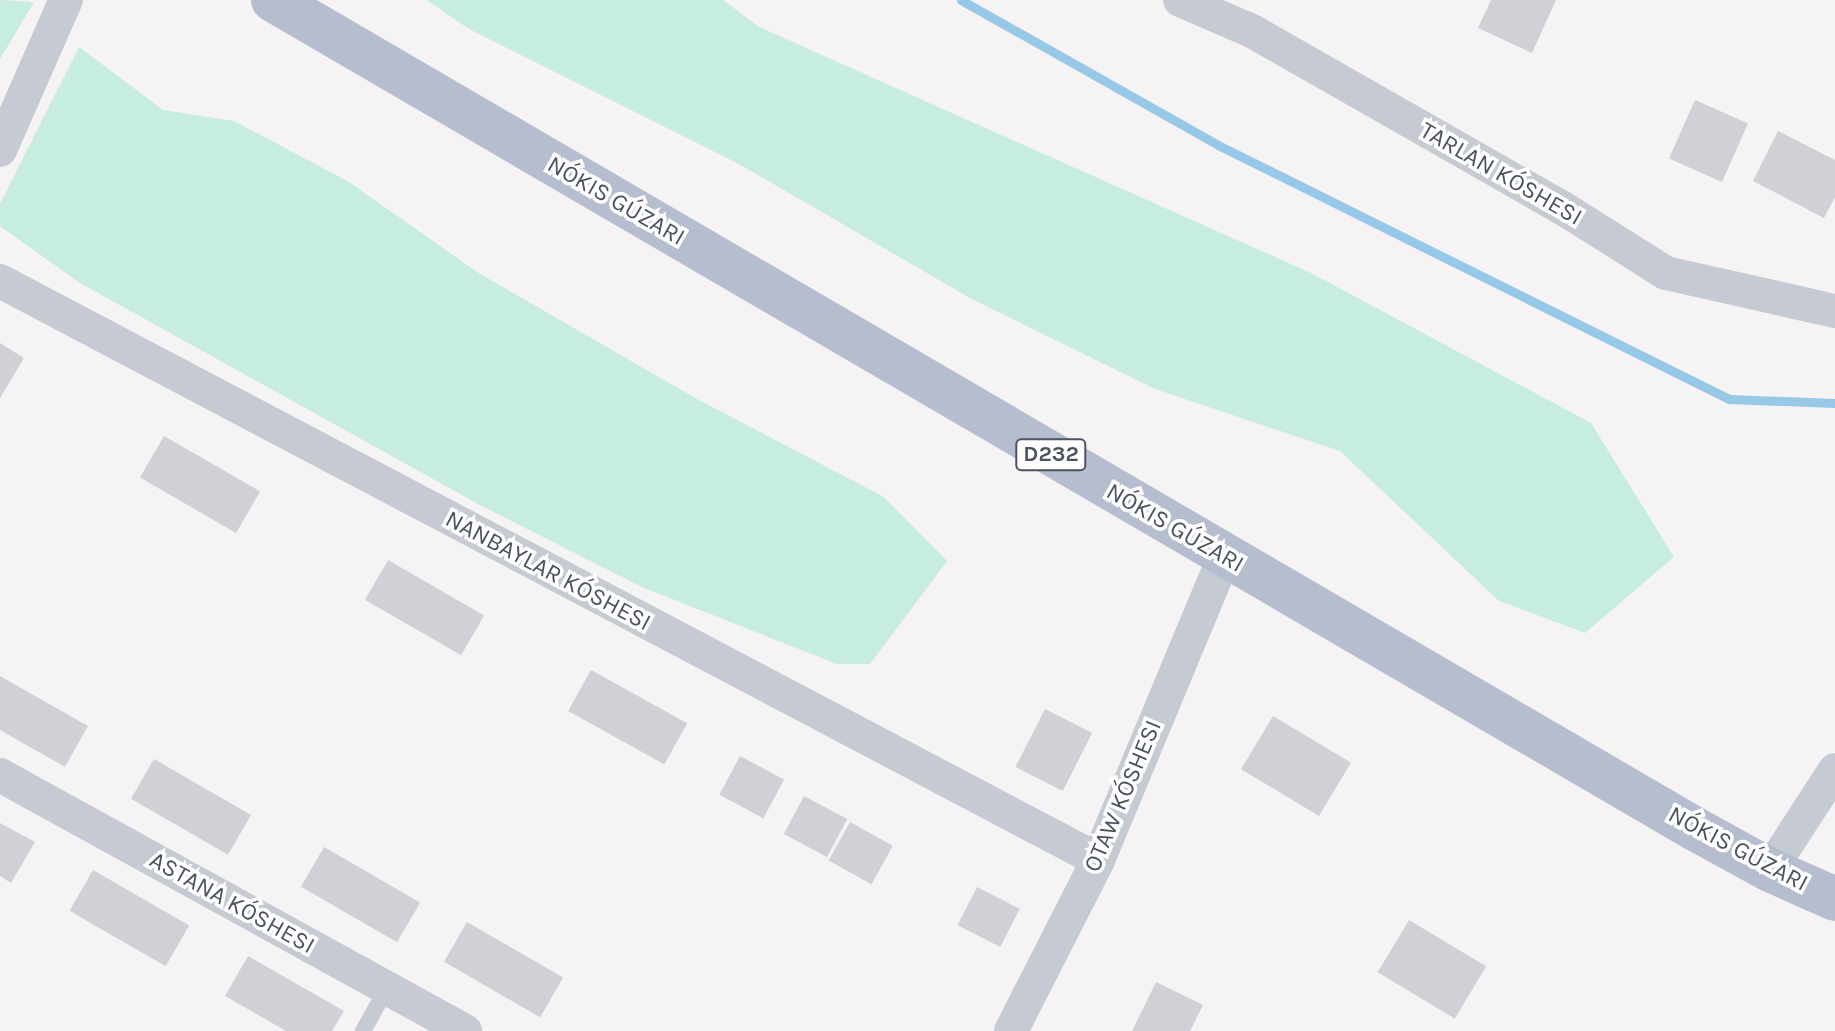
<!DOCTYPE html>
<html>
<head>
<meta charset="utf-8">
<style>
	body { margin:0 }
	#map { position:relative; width:1835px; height:1031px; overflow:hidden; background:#f5f3f3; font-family:Karla,sans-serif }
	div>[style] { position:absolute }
	.green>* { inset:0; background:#c6eddd }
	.stream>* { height:9px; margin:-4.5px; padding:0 4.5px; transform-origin:4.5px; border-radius:4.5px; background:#97c8e7 }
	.building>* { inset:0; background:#d0d1d7; transform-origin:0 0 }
	.lane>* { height:16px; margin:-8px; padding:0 8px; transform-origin:8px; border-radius:8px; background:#c5cad3 }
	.street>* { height:34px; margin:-17px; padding:0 17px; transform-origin:17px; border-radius:17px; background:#c5cad3 }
	.primary>* { height:44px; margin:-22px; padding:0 22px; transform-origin:22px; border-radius:22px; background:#b5bdcf }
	span { translate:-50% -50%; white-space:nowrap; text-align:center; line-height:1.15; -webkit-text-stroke:7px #fff; paint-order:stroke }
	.shield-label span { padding:2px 6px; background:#fff; border:2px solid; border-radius:6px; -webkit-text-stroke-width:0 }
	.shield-label { font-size:22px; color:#4c525f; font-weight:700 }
	.street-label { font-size:24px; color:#4c525f }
</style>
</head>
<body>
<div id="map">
	<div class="green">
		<i style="clip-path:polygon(0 0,34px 2px,0 59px)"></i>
		<i style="clip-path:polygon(427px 0,723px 0,759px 27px,1313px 274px,1591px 423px,1674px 557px,1585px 633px,1499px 601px,1340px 451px,1155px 389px,970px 298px,739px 164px,469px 29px)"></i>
		<i style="clip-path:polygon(79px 47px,163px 110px,234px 121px,349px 182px,477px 272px,697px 399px,884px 497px,947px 561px,870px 664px,837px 664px,642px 587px,480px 505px,80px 283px,0 226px,0 204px)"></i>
	</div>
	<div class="stream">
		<i style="left:961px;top:0;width:295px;rotate:29.4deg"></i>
		<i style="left:1218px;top:145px;width:571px;rotate:26.43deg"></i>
		<i style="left:1729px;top:399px;width:106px;rotate:2.2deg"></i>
	</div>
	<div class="building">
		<i style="clip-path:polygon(1491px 0,1556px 0,1532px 53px,1478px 28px)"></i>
		<i style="left:1695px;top:100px;width:58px;height:64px;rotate:24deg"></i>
		<i style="clip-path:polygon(1778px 131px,1835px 160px,1835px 197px,1824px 218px,1753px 181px)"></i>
		<i style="clip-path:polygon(0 343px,24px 358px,0 398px)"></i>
		<i style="left:164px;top:436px;width:111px;height:48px;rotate:30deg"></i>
		<i style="left:388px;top:560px;width:111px;height:46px;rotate:30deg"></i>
		<i style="left:591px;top:670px;width:110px;height:47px;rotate:29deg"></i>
		<i style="clip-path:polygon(0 676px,88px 726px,65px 767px,0 730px)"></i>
		<i style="left:1045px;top:709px;width:53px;height:65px;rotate:27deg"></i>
		<i style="left:1273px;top:716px;width:91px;height:62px;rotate:31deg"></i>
		<i style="left:740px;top:756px;width:50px;height:44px;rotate:28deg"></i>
		<i style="left:154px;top:759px;width:112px;height:46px;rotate:30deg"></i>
		<i style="left:804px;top:796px;width:49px;height:43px;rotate:28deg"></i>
		<i style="left:850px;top:822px;width:49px;height:44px;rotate:29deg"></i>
		<i style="clip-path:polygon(0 823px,35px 842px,11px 883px,0 876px)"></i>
		<i style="left:324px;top:847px;width:111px;height:46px;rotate:30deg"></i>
		<i style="left:93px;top:870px;width:111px;height:47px;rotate:30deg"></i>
		<i style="left:977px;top:887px;width:48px;height:43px;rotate:27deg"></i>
		<i style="left:1409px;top:920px;width:90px;height:61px;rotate:31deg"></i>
		<i style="left:467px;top:922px;width:111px;height:46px;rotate:30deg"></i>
		<i style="clip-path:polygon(248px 956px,344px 1011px,332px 1031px,286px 1031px,225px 996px)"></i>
		<i style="clip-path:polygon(1156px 982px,1203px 1005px,1190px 1031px,1132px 1031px)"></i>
	</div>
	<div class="lane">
		<i style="left:363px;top:1031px;width:49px;rotate:-60.8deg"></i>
	</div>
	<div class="street">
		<i style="left:1180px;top:0;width:78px;rotate:23.3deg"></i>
		<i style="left:1252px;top:31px;width:356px;rotate:29.7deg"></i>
		<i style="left:1561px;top:207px;width:124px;rotate:32.2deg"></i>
		<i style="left:1666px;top:273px;width:173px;rotate:12.7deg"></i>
		<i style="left:0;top:150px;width:164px;rotate:-66.3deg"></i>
		<i style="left:0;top:281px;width:1241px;rotate:27.8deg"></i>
		<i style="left:0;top:775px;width:531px;rotate:28.83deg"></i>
		<i style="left:1770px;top:870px;width:119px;rotate:-57deg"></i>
		<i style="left:1011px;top:1031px;width:192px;rotate:-63deg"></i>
		<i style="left:1098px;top:860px;width:328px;rotate:-67.4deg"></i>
	</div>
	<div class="primary">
		<i style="left:273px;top:0;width:1646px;rotate:30.24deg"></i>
		<i style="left:1695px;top:829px;width:85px;rotate:28.7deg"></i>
		<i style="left:1770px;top:870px;width:71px;rotate:24deg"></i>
	</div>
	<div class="shield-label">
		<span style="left:1051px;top:455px">D232</span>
	</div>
	<div class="street-label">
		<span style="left:1501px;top:174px;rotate:30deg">TARLAN KÓSHESI</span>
		<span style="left:616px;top:201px;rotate:30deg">NÓKIS GÚZARI</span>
		<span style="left:1175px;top:528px;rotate:30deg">NÓKIS GÚZARI</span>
		<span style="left:548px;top:571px;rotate:28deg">NANBAYLAR KÓSHESI</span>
		<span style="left:1123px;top:796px;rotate:-67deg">OTAW KÓSHESI</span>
		<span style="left:1738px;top:849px;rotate:28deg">NÓKIS GÚZARI</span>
		<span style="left:232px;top:903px;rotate:29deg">ASTANA KÓSHESI</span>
	</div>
</div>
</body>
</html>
